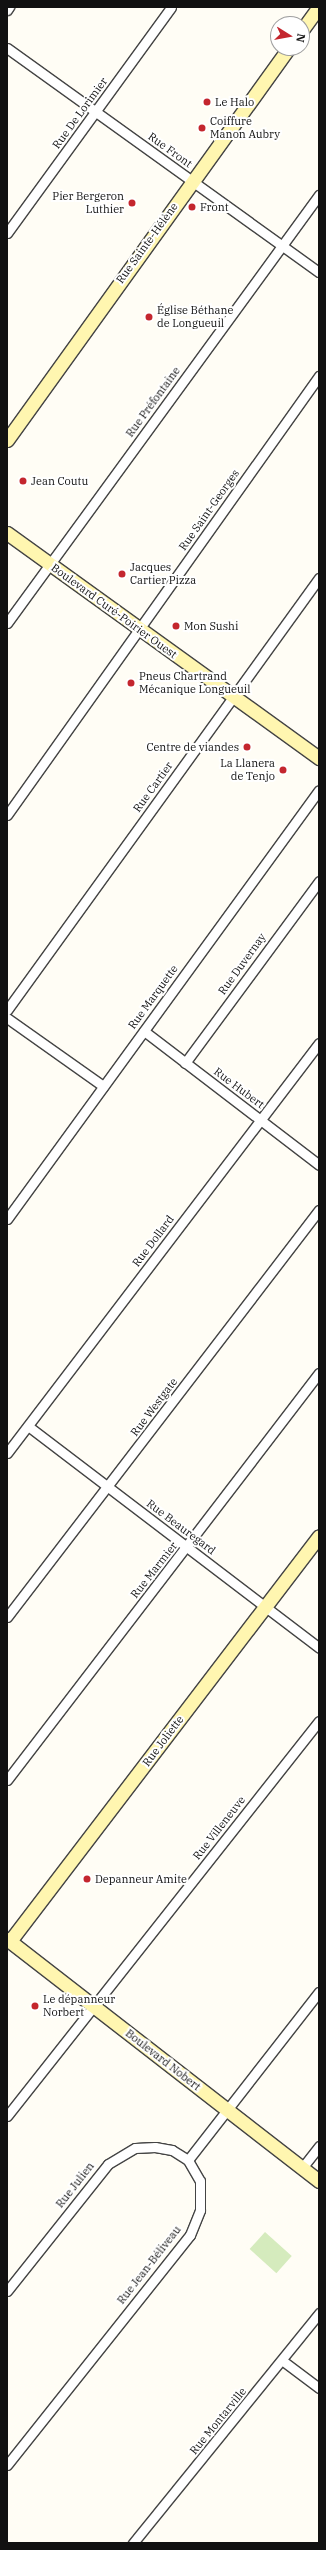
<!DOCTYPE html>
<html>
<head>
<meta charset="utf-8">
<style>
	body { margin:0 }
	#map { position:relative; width:326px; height:2550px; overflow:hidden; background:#fffdf5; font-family:"IBM Plex Serif",serif }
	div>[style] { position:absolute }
	.green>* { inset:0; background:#d5ebbd; transform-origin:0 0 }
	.roads { filter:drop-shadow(1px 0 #444) drop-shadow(-1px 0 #444) drop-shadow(0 1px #444) drop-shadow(0 -1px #444) }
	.street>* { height:9px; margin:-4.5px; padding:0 4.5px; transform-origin:4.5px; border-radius:4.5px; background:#fff }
	.secondary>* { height:13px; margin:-6.5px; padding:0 6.5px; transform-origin:6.5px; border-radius:6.5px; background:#fff6b0 }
	.dots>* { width:11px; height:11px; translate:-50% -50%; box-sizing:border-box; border:2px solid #fff; border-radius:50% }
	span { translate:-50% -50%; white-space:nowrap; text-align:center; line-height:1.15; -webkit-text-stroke:4px #fff; paint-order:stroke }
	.poi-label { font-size:11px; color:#111 }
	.left { translate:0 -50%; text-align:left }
	.right { translate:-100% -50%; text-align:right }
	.street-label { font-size:11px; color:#111 }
	.frame { position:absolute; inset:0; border:8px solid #111; pointer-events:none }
	.north { position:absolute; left:270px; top:16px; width:40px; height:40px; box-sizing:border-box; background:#fff; border:1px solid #a0a0a0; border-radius:50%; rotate:101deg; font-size:11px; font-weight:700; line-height:16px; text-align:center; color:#111 }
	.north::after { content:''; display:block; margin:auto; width:14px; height:18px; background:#c4262e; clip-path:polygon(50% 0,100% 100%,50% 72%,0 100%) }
</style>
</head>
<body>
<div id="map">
	<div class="green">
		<i style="left:265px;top:2232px;width:36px;height:23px;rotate:42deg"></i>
	</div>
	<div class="roads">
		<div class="street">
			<i style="left:7px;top:10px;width:4px;rotate:-56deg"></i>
			<i style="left:7px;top:48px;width:384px;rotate:35.7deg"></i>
			<i style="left:7px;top:233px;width:279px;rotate:-54deg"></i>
			<i style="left:7px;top:623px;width:530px;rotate:-53.91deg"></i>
			<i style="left:7px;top:815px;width:539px;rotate:-54.6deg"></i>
			<i style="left:7px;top:1010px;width:533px;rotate:-54.16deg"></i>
			<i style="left:7px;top:1018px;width:118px;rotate:35.3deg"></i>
			<i style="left:144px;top:1031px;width:220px;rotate:37.4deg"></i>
			<i style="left:185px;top:1063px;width:226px;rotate:-53.6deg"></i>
			<i style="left:7px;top:1219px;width:530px;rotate:-53.97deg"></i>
			<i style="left:28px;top:1426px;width:366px;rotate:37.3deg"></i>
			<i style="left:7px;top:1453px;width:515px;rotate:-52.73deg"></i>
			<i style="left:7px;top:1617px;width:513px;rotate:-52.53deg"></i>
			<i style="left:7px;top:1780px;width:513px;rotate:-52.53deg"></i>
			<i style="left:7px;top:2116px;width:503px;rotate:-51.7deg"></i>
			<i style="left:302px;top:2168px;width:28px;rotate:-52deg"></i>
			<i style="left:7px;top:2291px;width:162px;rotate:-51.5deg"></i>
			<i style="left:108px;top:2164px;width:31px;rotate:-31deg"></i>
			<i style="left:135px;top:2148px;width:20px;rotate:-3deg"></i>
			<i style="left:155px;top:2147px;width:17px;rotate:10deg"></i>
			<i style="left:172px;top:2150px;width:19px;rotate:32deg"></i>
			<i style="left:283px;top:2361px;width:45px;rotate:36.9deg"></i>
			<i style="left:7px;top:2465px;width:294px;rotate:-51.5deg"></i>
			<i style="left:190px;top:2235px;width:27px;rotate:-68deg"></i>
			<i style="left:200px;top:2210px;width:29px;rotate:-90deg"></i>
			<i style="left:200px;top:2181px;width:24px;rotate:-120deg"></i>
			<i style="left:188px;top:2160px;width:213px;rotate:-52.1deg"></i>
			<i style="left:133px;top:2543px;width:296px;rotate:-51deg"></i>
		</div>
		<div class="secondary">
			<i style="left:302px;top:30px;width:29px;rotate:-54deg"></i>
			<i style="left:7px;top:440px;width:483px;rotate:-54.3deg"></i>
			<i style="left:7px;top:533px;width:385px;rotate:35.8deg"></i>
			<i style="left:7px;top:1939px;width:395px;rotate:37.8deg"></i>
			<i style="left:10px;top:1941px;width:509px;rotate:-52.66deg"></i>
		</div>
	</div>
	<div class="dots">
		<i style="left:207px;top:102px;background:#c4262e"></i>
		<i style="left:202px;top:128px;background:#c4262e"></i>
		<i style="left:132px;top:203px;background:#c4262e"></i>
		<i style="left:192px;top:207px;background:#c4262e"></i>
		<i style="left:149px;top:317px;background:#c4262e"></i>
		<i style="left:23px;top:481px;background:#c4262e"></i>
		<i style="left:122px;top:574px;background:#c4262e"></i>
		<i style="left:176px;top:626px;background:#c4262e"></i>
		<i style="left:131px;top:683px;background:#c4262e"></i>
		<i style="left:247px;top:747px;background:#c4262e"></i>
		<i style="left:283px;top:770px;background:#c4262e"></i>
		<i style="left:87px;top:1879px;background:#c4262e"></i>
		<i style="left:35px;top:2006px;background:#c4262e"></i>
	</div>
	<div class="poi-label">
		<span class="left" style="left:215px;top:102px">Le Halo</span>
		<span class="left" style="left:210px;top:128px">Coiffure<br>Manon Aubry</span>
		<span class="right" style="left:124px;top:203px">Pier Bergeron<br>Luthier</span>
		<span class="left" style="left:200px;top:207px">Front</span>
		<span class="left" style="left:157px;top:317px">Église Béthane<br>de Longueuil</span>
		<span class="left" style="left:31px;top:481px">Jean Coutu</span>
		<span class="left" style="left:130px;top:574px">Jacques<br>Cartier Pizza</span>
		<span class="left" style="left:184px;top:626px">Mon Sushi</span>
		<span class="left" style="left:139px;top:683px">Pneus Chartrand<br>Mécanique Longueuil</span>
		<span class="right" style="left:239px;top:747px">Centre de viandes</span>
		<span class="right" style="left:275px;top:770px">La Llanera<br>de Tenjo</span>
		<span class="left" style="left:95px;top:1879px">Depanneur Amite</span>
		<span class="left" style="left:43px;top:2006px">Le dépanneur<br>Norbert</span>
	</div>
	<div class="street-label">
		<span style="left:80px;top:113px;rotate:-54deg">Rue De Lorimier</span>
		<span style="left:170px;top:150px;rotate:36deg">Rue Front</span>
		<span style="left:147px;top:243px;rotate:-54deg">Rue Sainte-Hélène</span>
		<span style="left:153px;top:402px;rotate:-54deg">Rue Préfontaine</span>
		<span style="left:209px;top:510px;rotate:-55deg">Rue Saint-Georges</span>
		<span style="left:114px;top:611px;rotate:36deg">Boulevard Curé-Poirier Ouest</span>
		<span style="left:153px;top:787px;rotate:-54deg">Rue Cartier</span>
		<span style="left:242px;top:964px;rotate:-54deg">Rue Duvernay</span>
		<span style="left:153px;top:997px;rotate:-54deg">Rue Marquette</span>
		<span style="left:239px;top:1088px;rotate:37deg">Rue Hubert</span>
		<span style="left:153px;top:1241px;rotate:-53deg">Rue Dollard</span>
		<span style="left:154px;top:1407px;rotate:-53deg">Rue Westgate</span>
		<span style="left:181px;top:1527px;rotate:37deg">Rue Beauregard</span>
		<span style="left:154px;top:1570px;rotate:-52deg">Rue Marmier</span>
		<span style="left:163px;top:1741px;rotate:-53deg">Rue Joliette</span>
		<span style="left:219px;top:1828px;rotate:-52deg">Rue Villeneuve</span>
		<span style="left:163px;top:2060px;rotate:38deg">Boulevard Nobert</span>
		<span style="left:75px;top:2185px;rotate:-52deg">Rue Julien</span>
		<span style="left:149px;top:2265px;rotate:-52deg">Rue Jean-Béliveau</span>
		<span style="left:218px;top:2421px;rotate:-51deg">Rue Montarville</span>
	</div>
	<div class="frame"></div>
	<div class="north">N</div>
</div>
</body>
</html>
